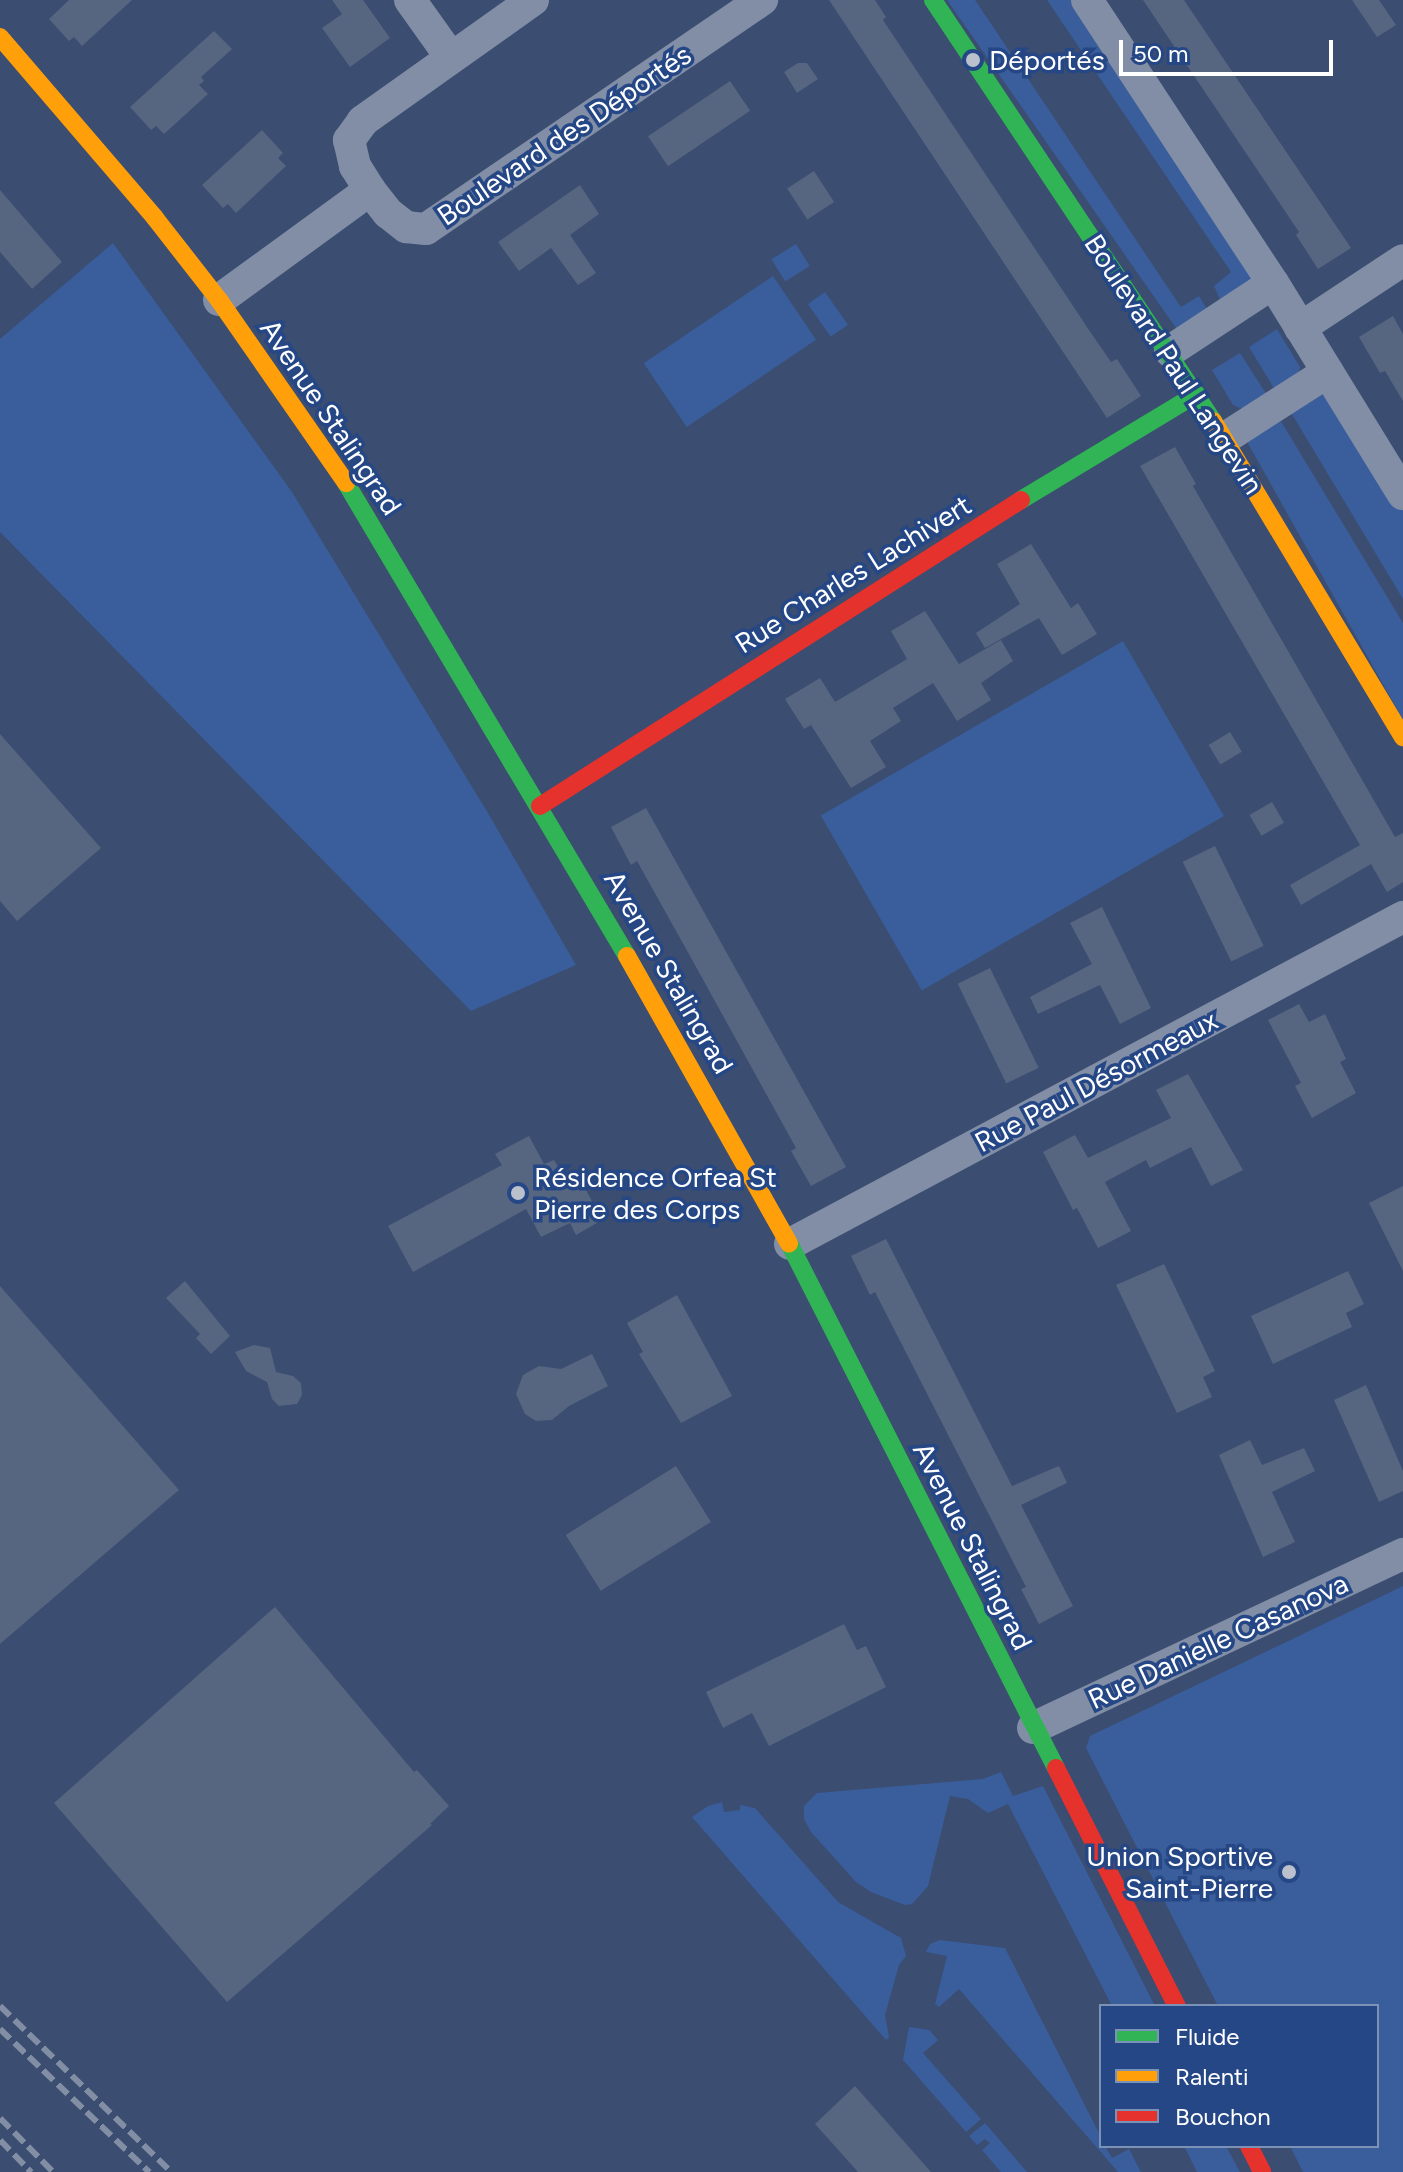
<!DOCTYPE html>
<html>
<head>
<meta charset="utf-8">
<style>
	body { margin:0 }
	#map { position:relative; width:1403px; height:2172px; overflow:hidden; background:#3b4d70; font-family:Figtree,sans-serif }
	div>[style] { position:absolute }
	.green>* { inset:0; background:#3a5d9b; transform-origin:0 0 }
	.building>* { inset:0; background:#566580; transform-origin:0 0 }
	.street>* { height:32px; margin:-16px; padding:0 16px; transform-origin:16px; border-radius:16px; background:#828ea6 }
	.fast>* { height:18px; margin:-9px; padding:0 9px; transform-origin:9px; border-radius:9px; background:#30b455 }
	.slow>* { height:18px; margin:-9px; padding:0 9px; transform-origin:9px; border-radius:9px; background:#ff9f0a }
	.jam>* { height:18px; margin:-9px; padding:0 9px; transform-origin:9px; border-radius:9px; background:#e5322d }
	.rail>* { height:6px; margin-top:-3px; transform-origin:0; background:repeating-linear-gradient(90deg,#828ea4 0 14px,transparent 0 20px) }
	.dots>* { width:22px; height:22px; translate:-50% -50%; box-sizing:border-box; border:4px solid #254786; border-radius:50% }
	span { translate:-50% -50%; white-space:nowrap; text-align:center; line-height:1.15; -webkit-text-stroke:7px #254786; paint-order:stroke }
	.poi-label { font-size:28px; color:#fff }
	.left { translate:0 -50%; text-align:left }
	.right { translate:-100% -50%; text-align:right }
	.street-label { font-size:28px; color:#fff }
	.legend { position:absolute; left:1099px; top:2004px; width:280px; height:144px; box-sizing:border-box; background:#254786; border:2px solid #7c91b6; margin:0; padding:10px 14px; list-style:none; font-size:24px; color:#fff }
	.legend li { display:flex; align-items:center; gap:16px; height:40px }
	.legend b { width:40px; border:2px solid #7c91b6 }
	.scale { position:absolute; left:1119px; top:40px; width:214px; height:36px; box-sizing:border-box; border:4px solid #fff; border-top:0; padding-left:10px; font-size:24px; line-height:28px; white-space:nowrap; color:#fff; -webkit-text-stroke:6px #254786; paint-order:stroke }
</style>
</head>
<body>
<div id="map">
	<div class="green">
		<i style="clip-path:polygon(947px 0,975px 0,1181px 307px,1199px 296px,1208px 311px,1178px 331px)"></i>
		<i style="clip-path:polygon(1047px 0,1075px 0,1262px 276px,1221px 302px,1214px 286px,1231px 272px)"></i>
		<i style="clip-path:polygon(113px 243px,292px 492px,488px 813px,576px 965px,471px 1011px,0 532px,0 339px)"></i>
		<i style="left:796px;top:244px;width:26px;height:29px;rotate:58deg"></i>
		<i style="left:773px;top:276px;width:77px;height:156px;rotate:56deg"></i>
		<i style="left:825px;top:292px;width:40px;height:21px;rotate:55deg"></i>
		<i style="clip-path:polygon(1277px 329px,1300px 367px,1299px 373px,1275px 390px,1249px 347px)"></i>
		<i style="clip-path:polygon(1240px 353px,1267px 395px,1243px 409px,1233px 405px,1212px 370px)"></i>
		<i style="clip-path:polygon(1324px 389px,1403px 504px,1403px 599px,1290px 411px)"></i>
		<i style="clip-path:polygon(1279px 418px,1403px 623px,1403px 720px,1246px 440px)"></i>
		<i style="left:1123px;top:641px;width:202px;height:349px;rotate:60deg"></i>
		<i style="clip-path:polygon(1403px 1586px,1403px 2172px,1303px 2172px,1290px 2146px,1377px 2146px,1377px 2006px,1218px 2006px,1086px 1748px,1090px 1736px)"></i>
		<i style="clip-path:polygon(1001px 1772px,1013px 1796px,1043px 1786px,1155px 2006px,1112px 2006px,1008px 1804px,988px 1813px,968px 1799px,950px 1796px,928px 1886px,912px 1904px,905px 1905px,871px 1892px,856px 1882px,811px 1832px,804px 1819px,804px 1806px,817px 1793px,983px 1779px)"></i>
		<i style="clip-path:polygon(722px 1802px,724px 1812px,740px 1810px,740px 1805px,755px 1808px,838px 1902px,901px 1938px,906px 1956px,899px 1965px,885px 2015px,889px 2037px,886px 2040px,692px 1817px,708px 1806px)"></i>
		<i style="clip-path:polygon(940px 1940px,1005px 1948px,1101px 2137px,1101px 2146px,1105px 2146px,1112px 2158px,1129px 2149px,1141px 2172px,1118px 2172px,959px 1989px,939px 2007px,935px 2004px,947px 1956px,926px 1952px,930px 1944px)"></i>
		<i style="clip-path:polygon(909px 2027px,929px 2030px,938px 2040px,923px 2053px,981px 2119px,966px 2132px,903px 2060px)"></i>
		<i style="clip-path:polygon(985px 2123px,1027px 2172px,1001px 2172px,982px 2150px,990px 2143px,985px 2139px,977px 2145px,969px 2136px)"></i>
		<i style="clip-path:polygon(1184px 2146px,1226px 2146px,1240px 2172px,1197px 2172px)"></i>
	</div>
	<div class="building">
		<i style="clip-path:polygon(69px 0,132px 0,82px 46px,74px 37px,69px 41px,49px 19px)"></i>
		<i style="clip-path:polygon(332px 0,363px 0,390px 38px,350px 67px,322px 28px,342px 14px)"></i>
		<i style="clip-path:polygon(829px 0,875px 0,886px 17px,883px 20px,1091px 333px,1111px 362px,1117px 359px,1141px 396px,1107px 418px)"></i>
		<i style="clip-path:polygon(1143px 0,1184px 0,1351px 248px,1318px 269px,1296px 235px,1299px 232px)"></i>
		<i style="clip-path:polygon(1352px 0,1379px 0,1396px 25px,1377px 37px)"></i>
		<i style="clip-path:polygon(214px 31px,232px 49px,201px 77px,204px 81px,199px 85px,208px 94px,164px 134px,156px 126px,151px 130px,130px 107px)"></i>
		<i style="clip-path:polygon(798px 63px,807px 63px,818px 79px,797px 93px,784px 72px)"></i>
		<i style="left:730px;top:81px;width:36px;height:99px;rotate:56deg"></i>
		<i style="clip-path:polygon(262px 130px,283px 153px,278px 158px,286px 166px,236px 213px,228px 204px,223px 208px,202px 185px)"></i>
		<i style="left:814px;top:171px;width:37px;height:32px;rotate:57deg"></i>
		<i style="clip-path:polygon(580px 185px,599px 214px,570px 235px,596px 273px,578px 285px,551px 248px,519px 271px,498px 242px)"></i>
		<i style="clip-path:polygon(0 190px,62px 262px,32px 289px,0 252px)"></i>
		<i style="clip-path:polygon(1393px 316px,1403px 334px,1403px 401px,1385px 371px,1380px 373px,1359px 337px)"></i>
		<i style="clip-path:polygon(1175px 447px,1196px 484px,1193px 486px,1395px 837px,1403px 833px,1403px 882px,1387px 892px,1371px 864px,1301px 905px,1290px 885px,1360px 845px,1140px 466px)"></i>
		<i style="clip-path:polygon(1031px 544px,1071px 608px,1078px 603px,1097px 634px,1062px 655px,1039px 618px,985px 648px,976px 633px,1020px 604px,997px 564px)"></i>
		<i style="clip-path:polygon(925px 611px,959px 664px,1001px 640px,1013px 661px,981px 683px,991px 700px,957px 721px,933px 683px,893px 708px,901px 721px,870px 741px,886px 767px,851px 788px,811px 725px,804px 729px,785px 699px,820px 678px,835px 702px,907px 659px,891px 631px)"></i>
		<i style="left:1230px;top:732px;width:23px;height:25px;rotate:59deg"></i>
		<i style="clip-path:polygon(0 734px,101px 848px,17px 921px,0 901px)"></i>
		<i style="left:1272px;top:802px;width:24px;height:26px;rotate:60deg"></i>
		<i style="clip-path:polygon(646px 808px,846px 1167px,811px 1186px,791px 1151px,796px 1148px,690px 956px,637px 861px,631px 865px,611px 827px)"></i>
		<i style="left:1215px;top:846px;width:111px;height:36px;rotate:64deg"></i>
		<i style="clip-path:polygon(1102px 907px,1151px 1008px,1120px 1024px,1100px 985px,1038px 1014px,1030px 997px,1092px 964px,1070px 923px)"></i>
		<i style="left:990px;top:968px;width:111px;height:36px;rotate:64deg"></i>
		<i style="clip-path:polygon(1299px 1004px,1309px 1022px,1325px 1014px,1346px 1059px,1340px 1062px,1356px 1093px,1312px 1118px,1295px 1086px,1301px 1083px,1268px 1020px)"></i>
		<i style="clip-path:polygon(1188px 1074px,1243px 1170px,1211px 1186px,1191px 1147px,1150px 1168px,1146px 1160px,1105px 1182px,1131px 1231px,1098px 1248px,1077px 1208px,1073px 1210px,1043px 1152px,1075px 1135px,1088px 1158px,1171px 1118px,1156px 1090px)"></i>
		<i style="clip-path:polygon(529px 1136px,544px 1164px,554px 1160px,564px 1177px,576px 1171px,602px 1220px,576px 1235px,570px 1223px,541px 1237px,526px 1209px,413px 1272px,388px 1226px,502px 1165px,495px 1154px)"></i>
		<i style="clip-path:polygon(1403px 1186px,1403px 1271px,1369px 1203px)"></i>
		<i style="clip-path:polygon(886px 1239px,1012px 1486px,1059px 1466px,1067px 1483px,1021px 1505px,1073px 1606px,1039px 1624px,1021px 1589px,1026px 1587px,920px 1380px,875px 1292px,870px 1295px,851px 1256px)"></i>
		<i style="clip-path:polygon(1164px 1264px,1215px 1371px,1203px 1377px,1212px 1397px,1177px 1413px,1116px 1285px)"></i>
		<i style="clip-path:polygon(1348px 1271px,1364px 1304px,1346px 1313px,1352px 1327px,1273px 1364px,1251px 1316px)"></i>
		<i style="clip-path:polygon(185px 1281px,230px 1336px,211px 1354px,196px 1338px,200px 1334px,166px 1298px)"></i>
		<i style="clip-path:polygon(0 1286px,179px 1490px,0 1644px)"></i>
		<i style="clip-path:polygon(677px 1295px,732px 1396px,681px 1423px,639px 1354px,643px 1352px,627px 1323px)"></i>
		<i style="clip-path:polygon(254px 1345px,270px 1348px,276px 1372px,293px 1376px,301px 1383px,302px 1395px,297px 1404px,279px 1406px,272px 1399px,267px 1382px,246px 1371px,235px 1352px)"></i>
		<i style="clip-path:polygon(592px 1354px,608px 1386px,569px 1406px,552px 1420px,536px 1421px,525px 1414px,516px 1394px,523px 1375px,539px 1366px,561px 1369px)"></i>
		<i style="clip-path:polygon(1366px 1385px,1403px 1471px,1403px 1491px,1379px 1502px,1334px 1400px)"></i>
		<i style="clip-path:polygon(1250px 1440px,1262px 1465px,1304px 1448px,1315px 1471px,1272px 1492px,1295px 1542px,1263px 1557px,1219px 1455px)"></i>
		<i style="left:676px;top:1466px;width:66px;height:130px;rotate:58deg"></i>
		<i style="clip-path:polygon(275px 1607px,414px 1772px,417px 1770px,449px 1806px,430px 1824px,432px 1825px,227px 2002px,54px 1803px)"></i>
		<i style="clip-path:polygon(844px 1624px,857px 1650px,866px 1646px,886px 1687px,769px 1746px,752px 1713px,723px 1728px,706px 1692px)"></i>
		<i style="clip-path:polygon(855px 2086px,931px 2172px,858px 2172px,815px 2124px)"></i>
	</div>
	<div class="street">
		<i style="left:410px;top:0;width:69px;rotate:54.5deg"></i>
		<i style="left:533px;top:0;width:209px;rotate:144.6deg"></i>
		<i style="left:363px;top:121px;width:24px;rotate:126deg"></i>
		<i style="left:349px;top:140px;width:27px;rotate:77deg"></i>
		<i style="left:355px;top:166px;width:28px;rotate:58deg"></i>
		<i style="left:370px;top:190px;width:29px;rotate:52deg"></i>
		<i style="left:388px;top:213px;width:23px;rotate:38deg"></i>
		<i style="left:406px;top:227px;width:20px;rotate:6deg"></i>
		<i style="left:426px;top:229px;width:407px;rotate:-34.3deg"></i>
		<i style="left:1087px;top:0;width:339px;rotate:56.7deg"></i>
		<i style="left:1273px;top:283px;width:248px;rotate:58.4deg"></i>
		<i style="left:219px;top:300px;width:187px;rotate:-36.1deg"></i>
		<i style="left:1300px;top:328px;width:123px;rotate:-33.4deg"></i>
		<i style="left:1170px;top:351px;width:123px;rotate:-33.4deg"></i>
		<i style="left:1225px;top:438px;width:122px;rotate:-32.7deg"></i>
		<i style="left:790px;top:1244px;width:695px;rotate:-28.08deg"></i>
		<i style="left:1033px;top:1728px;width:409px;rotate:-25.2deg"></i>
	</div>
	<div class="fast">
		<i style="left:933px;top:0;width:506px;rotate:56.37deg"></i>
		<i style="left:346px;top:483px;width:550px;rotate:59.29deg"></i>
		<i style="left:1021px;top:500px;width:205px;rotate:-31.1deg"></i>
		<i style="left:789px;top:1243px;width:589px;rotate:63.04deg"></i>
	</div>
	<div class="slow">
		<i style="left:0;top:37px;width:238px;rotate:49.4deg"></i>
		<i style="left:155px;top:218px;width:104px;rotate:52deg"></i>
		<i style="left:219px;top:300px;width:223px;rotate:55.2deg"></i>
		<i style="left:1213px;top:421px;width:369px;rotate:59deg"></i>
		<i style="left:627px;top:956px;width:330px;rotate:60.6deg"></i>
	</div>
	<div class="jam">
		<i style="left:540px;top:806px;width:570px;rotate:-32.46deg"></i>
		<i style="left:1056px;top:1768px;width:267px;rotate:63.1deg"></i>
		<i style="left:1249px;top:2146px;width:29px;rotate:63deg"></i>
	</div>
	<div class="rail">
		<i style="left:0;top:2006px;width:238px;rotate:44.1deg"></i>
		<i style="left:0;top:2029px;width:207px;rotate:43.8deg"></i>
		<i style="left:0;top:2118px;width:76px;rotate:45.5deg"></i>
		<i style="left:0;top:2140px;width:45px;rotate:45.9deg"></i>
	</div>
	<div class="dots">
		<i style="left:973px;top:60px;background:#bac1cd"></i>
		<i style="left:518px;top:1193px;background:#bac1cd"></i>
		<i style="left:1289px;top:1872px;background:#bac1cd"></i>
	</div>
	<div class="poi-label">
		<span class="left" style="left:989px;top:60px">Déportés</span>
		<span class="left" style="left:534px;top:1193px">Résidence Orfea St<br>Pierre des Corps</span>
		<span class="right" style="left:1273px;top:1872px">Union Sportive<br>Saint-Pierre</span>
	</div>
	<div class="street-label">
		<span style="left:564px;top:135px;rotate:-34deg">Boulevard des Déportés</span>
		<span style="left:1174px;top:364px;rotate:57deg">Boulevard Paul Langevin</span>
		<span style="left:331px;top:417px;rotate:56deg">Avenue Stalingrad</span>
		<span style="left:853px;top:574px;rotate:-32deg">Rue Charles Lachivert</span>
		<span style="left:669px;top:972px;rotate:60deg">Avenue Stalingrad</span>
		<span style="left:1096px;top:1081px;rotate:-28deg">Rue Paul Désormeaux</span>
		<span style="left:973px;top:1546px;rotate:63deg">Avenue Stalingrad</span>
		<span style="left:1218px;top:1641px;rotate:-25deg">Rue Danielle Casanova</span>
	</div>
	<ul class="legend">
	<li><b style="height:10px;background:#30b455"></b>Fluide</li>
	<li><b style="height:10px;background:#ff9f0a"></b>Ralenti</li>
	<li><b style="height:10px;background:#e5322d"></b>Bouchon</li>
	</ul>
	<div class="scale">50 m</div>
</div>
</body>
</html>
